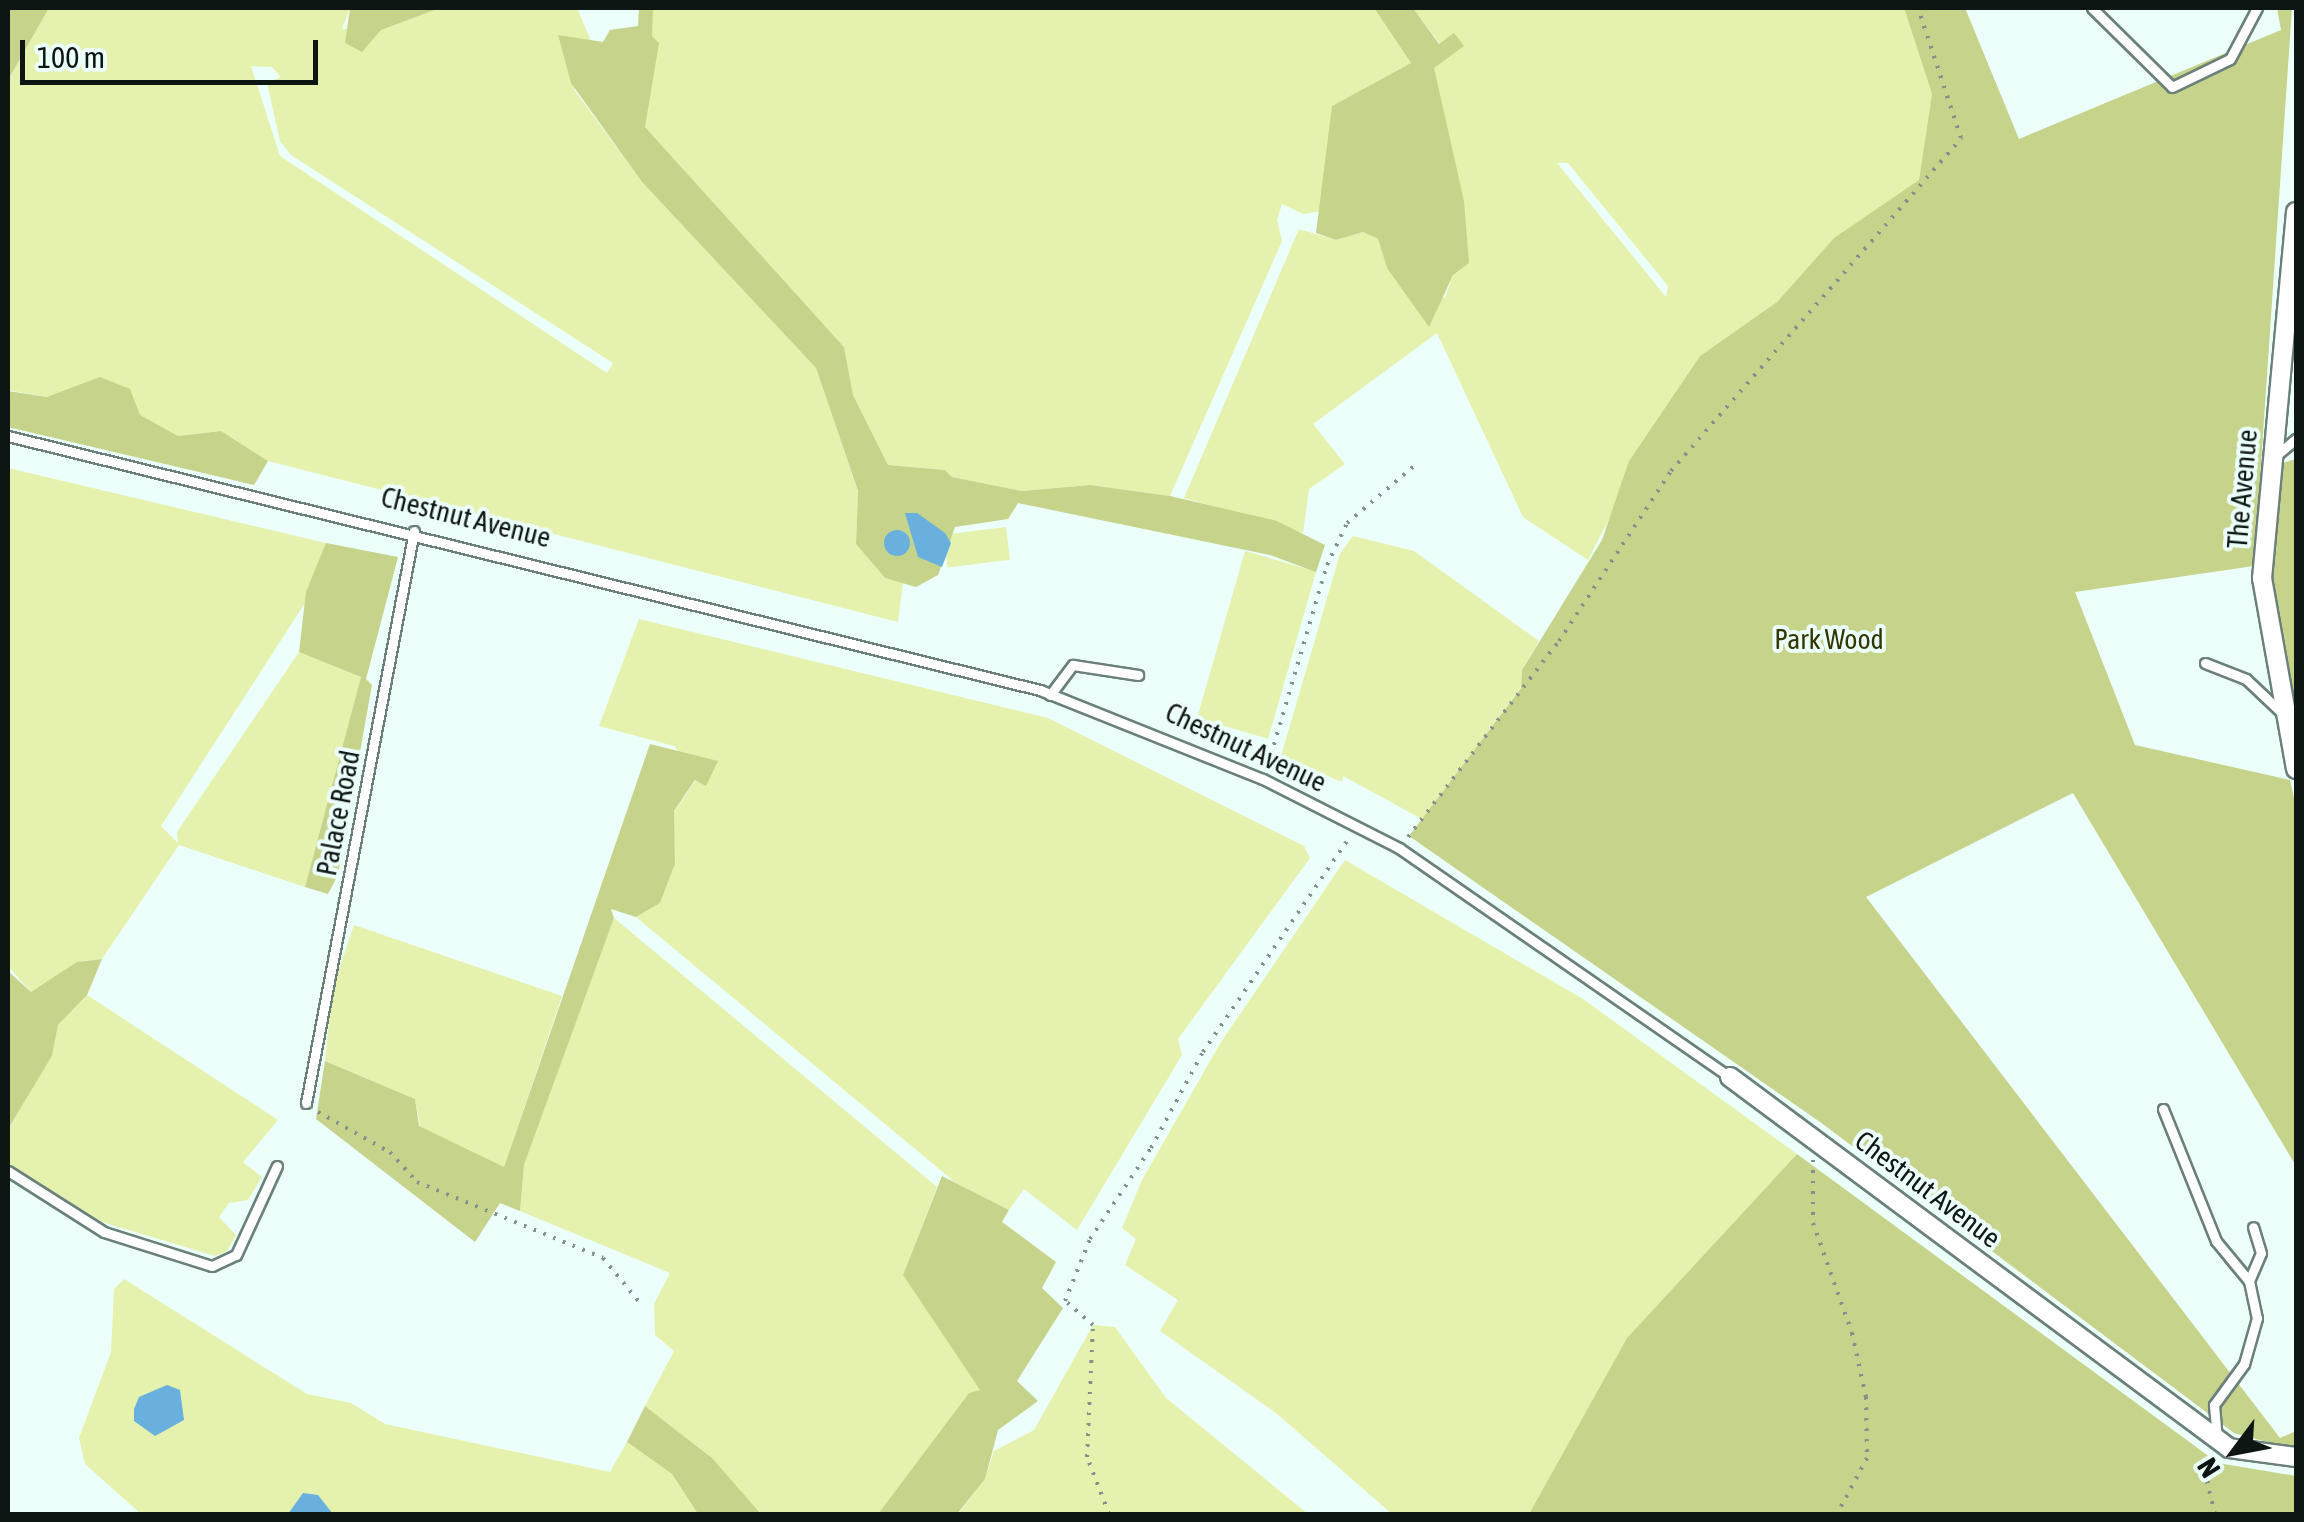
<!DOCTYPE html>
<html>
<head>
<meta charset="utf-8">
<style>
	body { margin:0 }
	#map { position:relative; width:2304px; height:1522px; overflow:hidden; background:#ecfffa; font-family:"Asap Condensed",sans-serif }
	div>[style] { position:absolute }
	.green>* { inset:0; background:#e4f2ad; transform-origin:0 0 }
	.forest>* { inset:0; background:#c5d48a }
	.water>* { inset:0; background:#69b0de }
	.round { border-radius:50% }
	.path>* { height:4px; margin-top:-2px; transform-origin:0; background:repeating-linear-gradient(90deg,#83918d 0 2.5px,transparent 0 10.5px) }
	.roads { filter:drop-shadow(2px 0 #6b807b) drop-shadow(-2px 0 #6b807b) drop-shadow(0 2px #6b807b) drop-shadow(0 -2px #6b807b) }
	.service>* { height:9px; margin:-4.5px; padding:0 4.5px; transform-origin:4.5px; border-radius:4.5px; background:#fff }
	.minor>* { height:18px; margin:-9px; padding:0 9px; transform-origin:9px; border-radius:9px; background:#fff }
	span { translate:-50% -50%; white-space:nowrap; text-align:center; line-height:1.15; -webkit-text-stroke:8px #ecfffa; paint-order:stroke }
	.street-label { font-size:28px; color:#0e1614 }
	.park-label { font-size:28px; color:#303700 }
	.frame { position:absolute; inset:0; border:10px solid #0e1614; pointer-events:none }
	.north { position:absolute; left:2184px; top:1402px; width:100px; height:100px; -webkit-text-stroke:8px #ecfffa; paint-order:stroke; rotate:238deg; font-size:28px; font-weight:700; line-height:40px; text-align:center; color:#0e1614 }
	.north::after { content:''; display:block; margin:auto; width:35px; height:45px; background:#0e1614; clip-path:polygon(50% 0,100% 100%,50% 72%,0 100%) }
	.scale { position:absolute; left:20px; top:40px; width:298px; height:45px; box-sizing:border-box; border:5px solid #0e1614; border-top:0; padding-left:12px; font-size:30px; line-height:35px; white-space:nowrap; color:#0e1614; -webkit-text-stroke:8px #ecfffa; paint-order:stroke }
</style>
</head>
<body>
<div id="map">
	<div class="green">
		<i style="clip-path:polygon(evenodd,49px 8px,350px 8px,342px 29px,381px 30px,440px 8px,577px 8px,591px 41px,558px 36px,575px 91px,642px 182px,816px 368px,858px 492px,856px 544px,885px 578px,903px 583px,898px 622px,268px 461px,221px 431px,178px 436px,79px 389px,47px 397px,8px 390px,8px 80px,49px 8px,251px 66px,272px 67px,281px 77px,267px 83px,280px 141px,291px 155px,613px 363px,607px 373px,280px 156px,251px 66px)"></i>
		<i style="clip-path:polygon(653px 8px,1374px 8px,1411px 63px,1332px 106px,1323px 211px,1303px 214px,1282px 204px,1277px 220px,1282px 241px,1170px 496px,1090px 485px,1022px 491px,952px 477px,945px 470px,888px 465px,853px 395px,844px 347px,645px 127px)"></i>
		<i style="clip-path:polygon(evenodd,1413px 8px,1904px 8px,1932px 94px,1919px 181px,1834px 238px,1777px 302px,1700px 356px,1629px 461px,1625px 488px,1588px 560px,1523px 517px,1437px 333px,1313px 424px,1345px 464px,1309px 489px,1303px 533px,1247px 515px,1237px 522px,1230px 511px,1184px 498px,1299px 229px,1336px 240px,1363px 232px,1378px 239px,1387px 268px,1445px 298px,1453px 275px,1434px 68px,1440px 44px,1413px 8px,1557px 163px,1568px 163px,1668px 286px,1666px 297px,1557px 163px)"></i>
		<i style="clip-path:polygon(8px 468px,326px 543px,305px 603px,161px 826px,178px 843px,177px 832px,299px 652px,361px 677px,305px 887px,179px 845px,102px 959px,82px 961px,31px 992px,8px 966px)"></i>
		<i style="left:1006px;top:527px;width:33px;height:63px;rotate:83deg"></i>
		<i style="clip-path:polygon(1353px 536px,1414px 551px,1539px 641px,1522px 670px,1521px 687px,1422px 819px,1343px 776px,1342px 782px,1281px 756px,1340px 554px)"></i>
		<i style="left:1245px;top:551px;width:74px;height:174px;rotate:16deg"></i>
		<i style="clip-path:polygon(639px 619px,1048px 718px,1304px 846px,1310px 858px,1178px 1039px,1182px 1055px,1077px 1230px,1024px 1189px,1009px 1210px,956px 1183px,636px 917px,660px 903px,675px 864px,674px 812px,696px 780px,707px 785px,674px 746px,599px 726px)"></i>
		<i style="clip-path:polygon(1345px 860px,1583px 999px,1797px 1154px,1627px 1338px,1529px 1514px,1392px 1514px,1276px 1413px,1160px 1331px,1178px 1300px,1125px 1265px,1136px 1239px,1122px 1228px,1142px 1180px,1221px 1042px)"></i>
		<i style="clip-path:polygon(614px 918px,937px 1187px,903px 1275px,981px 1390px,969px 1393px,878px 1514px,761px 1514px,707px 1454px,645px 1406px,674px 1351px,655px 1335px,654px 1304px,670px 1273px,520px 1211px,524px 1165px)"></i>
		<i style="clip-path:polygon(354px 925px,562px 996px,504px 1167px,421px 1132px,415px 1099px,325px 1061px,332px 990px)"></i>
		<i style="clip-path:polygon(87px 995px,278px 1120px,243px 1162px,262px 1177px,248px 1200px,229px 1203px,219px 1217px,236px 1235px,227px 1251px,215px 1256px,102px 1222px,8px 1168px,8px 1129px,52px 1056px,58px 1025px)"></i>
		<i style="clip-path:polygon(124px 1279px,307px 1394px,351px 1403px,385px 1424px,610px 1472px,627px 1442px,672px 1474px,698px 1514px,141px 1514px,85px 1464px,79px 1438px,111px 1352px,114px 1289px)"></i>
		<i style="clip-path:polygon(1093px 1325px,1115px 1327px,1166px 1398px,1308px 1514px,958px 1514px,985px 1479px,994px 1451px,1034px 1430px)"></i>
	</div>
	<div class="forest">
		<i style="clip-path:polygon(10px 8px,49px 8px,8px 80px,8px 12px)"></i>
		<i style="clip-path:polygon(350px 8px,440px 8px,381px 30px,362px 52px,345px 43px)"></i>
		<i style="clip-path:polygon(639px 8px,653px 8px,652px 36px,659px 43px,645px 127px,844px 347px,853px 395px,888px 465px,945px 470px,952px 477px,1022px 491px,1090px 485px,1170px 496px,1277px 521px,1325px 545px,1316px 572px,1270px 555px,1018px 503px,1008px 519px,955px 527px,938px 575px,916px 587px,885px 578px,856px 544px,858px 491px,816px 368px,642px 182px,571px 83px,558px 35px,603px 42px,610px 30px,638px 26px)"></i>
		<i style="clip-path:polygon(1374px 8px,1413px 8px,1439px 44px,1454px 33px,1464px 46px,1434px 68px,1464px 201px,1469px 263px,1453px 275px,1429px 327px,1387px 268px,1378px 239px,1363px 232px,1336px 240px,1316px 233px,1332px 106px,1411px 63px)"></i>
		<i style="clip-path:polygon(1904px 8px,1965px 8px,2019px 139px,2281px 30px,2277px 8px,2292px 8px,2254px 566px,2075px 592px,2135px 745px,2290px 780px,2296px 807px,2296px 1166px,2073px 793px,1866px 897px,2280px 1438px,2296px 1431px,2296px 1450px,2234px 1433px,1820px 1122px,1409px 836px,1521px 688px,1522px 670px,1602px 540px,1629px 461px,1700px 356px,1777px 302px,1834px 238px,1919px 180px,1932px 94px)"></i>
		<i style="clip-path:polygon(100px 377px,130px 389px,140px 415px,178px 436px,221px 431px,268px 461px,254px 485px,8px 427px,8px 391px,47px 397px)"></i>
		<i style="clip-path:polygon(2296px 459px,2296px 724px,2269px 589px,2279px 464px)"></i>
		<i style="clip-path:polygon(326px 543px,398px 557px,366px 679px,372px 685px,338px 875px,328px 894px,305px 887px,361px 677px,299px 652px,306px 592px)"></i>
		<i style="clip-path:polygon(650px 744px,718px 761px,706px 786px,695px 780px,674px 811px,675px 864px,660px 903px,636px 917px,611px 909px,614px 918px,524px 1165px,520px 1211px,500px 1203px,475px 1242px,316px 1119px,325px 1061px,415px 1099px,419px 1126px,504px 1167px)"></i>
		<i style="clip-path:polygon(102px 959px,87px 995px,58px 1025px,52px 1056px,8px 1129px,8px 971px,31px 992px,77px 962px)"></i>
		<i style="clip-path:polygon(1797px 1154px,2218px 1463px,2296px 1476px,2296px 1514px,1529px 1514px,1627px 1338px)"></i>
		<i style="clip-path:polygon(942px 1176px,1009px 1210px,1002px 1222px,1056px 1262px,1042px 1288px,1063px 1308px,1017px 1381px,1038px 1401px,998px 1430px,985px 1479px,957px 1514px,878px 1514px,969px 1393px,980px 1390px,903px 1275px)"></i>
		<i style="clip-path:polygon(645px 1406px,712px 1458px,761px 1514px,698px 1514px,672px 1474px,627px 1442px)"></i>
	</div>
	<div class="water">
		<i style="clip-path:polygon(905px 513px,917px 513px,945px 533px,951px 543px,942px 567px,918px 557px)"></i>
		<i class="round" style="left:884px;top:530px;width:26px;height:26px"></i>
		<i style="clip-path:polygon(167px 1385px,180px 1390px,184px 1420px,155px 1436px,134px 1421px,134px 1409px,139px 1397px)"></i>
		<i style="clip-path:polygon(303px 1493px,318px 1495px,333px 1514px,288px 1514px)"></i>
	</div>
	<div class="path">
		<i style="left:1268px;top:765px;width:209px;rotate:-73.6deg"></i>
		<i style="left:1327px;top:565px;width:47px;rotate:-64.5deg"></i>
		<i style="left:1347px;top:523px;width:88px;rotate:-40.4deg"></i>
		<i style="left:1408px;top:837px;width:247px;rotate:-52.4deg"></i>
		<i style="left:1559px;top:641px;width:204px;rotate:-56.6deg"></i>
		<i style="left:1671px;top:471px;width:442px;rotate:-48.9deg"></i>
		<i style="left:1961px;top:138px;width:137px;rotate:-108.3deg"></i>
		<i style="left:318px;top:1112px;width:82px;rotate:29.1deg"></i>
		<i style="left:390px;top:1152px;width:40px;rotate:48deg"></i>
		<i style="left:417px;top:1182px;width:201px;rotate:22.2deg"></i>
		<i style="left:603px;top:1258px;width:58px;rotate:50.6deg"></i>
		<i style="left:1813px;top:1160px;width:63px;rotate:90deg"></i>
		<i style="left:1813px;top:1223px;width:117px;rotate:70.5deg"></i>
		<i style="left:1852px;top:1333px;width:66px;rotate:77.7deg"></i>
		<i style="left:1866px;top:1397px;width:61px;rotate:89.1deg"></i>
		<i style="left:1867px;top:1458px;width:64px;rotate:118.2deg"></i>
		<i style="left:1109px;top:1514px;width:61px;rotate:-111.1deg"></i>
		<i style="left:1087px;top:1457px;width:132px;rotate:-87.4deg"></i>
		<i style="left:1093px;top:1325px;width:37px;rotate:-139deg"></i>
		<i style="left:1065px;top:1301px;width:67px;rotate:-68deg"></i>
		<i style="left:1090px;top:1239px;width:110px;rotate:-56.2deg"></i>
		<i style="left:1151px;top:1148px;width:109px;rotate:-61.6deg"></i>
		<i style="left:1203px;top:1052px;width:259px;rotate:-55.7deg"></i>
		<i style="left:2215px;top:1514px;width:33px;rotate:-104deg"></i>
		<i style="left:2207px;top:1482px;width:22px;rotate:-43deg"></i>
	</div>
	<div class="roads">
		<div class="service">
			<i style="left:2092px;top:8px;width:112px;rotate:44.6deg"></i>
			<i style="left:2172px;top:87px;width:64px;rotate:-25.8deg"></i>
			<i style="left:2230px;top:59px;width:58px;rotate:-62.1deg"></i>
			<i style="left:8px;top:436px;width:1063px;rotate:13.83deg"></i>
			<i style="left:1040px;top:690px;width:240px;rotate:21.8deg"></i>
			<i style="left:1263px;top:779px;width:153px;rotate:26.9deg"></i>
			<i style="left:1399px;top:848px;width:402px;rotate:34.7deg"></i>
			<i style="left:2273px;top:458px;width:30px;rotate:-40deg"></i>
			<i style="left:2205px;top:663px;width:44px;rotate:21.3deg"></i>
			<i style="left:2246px;top:679px;width:48px;rotate:43.3deg"></i>
			<i style="left:1050px;top:695px;width:38px;rotate:-53deg"></i>
			<i style="left:1073px;top:665px;width:66px;rotate:8.7deg"></i>
			<i style="left:306px;top:1103px;width:582px;rotate:-79.31deg"></i>
			<i style="left:2163px;top:1109px;width:142px;rotate:68.1deg"></i>
			<i style="left:2216px;top:1241px;width:52px;rotate:50.5deg"></i>
			<i style="left:2249px;top:1281px;width:38px;rotate:78deg"></i>
			<i style="left:2257px;top:1318px;width:48px;rotate:105.8deg"></i>
			<i style="left:2244px;top:1364px;width:51px;rotate:126.2deg"></i>
			<i style="left:2214px;top:1405px;width:32px;rotate:85deg"></i>
			<i style="left:8px;top:1171px;width:114px;rotate:32.4deg"></i>
			<i style="left:104px;top:1232px;width:113px;rotate:17.5deg"></i>
			<i style="left:212px;top:1266px;width:26px;rotate:-25deg"></i>
			<i style="left:236px;top:1255px;width:98px;rotate:-65.3deg"></i>
			<i style="left:2249px;top:1281px;width:30px;rotate:-67deg"></i>
			<i style="left:2261px;top:1253px;width:27px;rotate:-107deg"></i>
		</div>
		<div class="minor">
			<i style="left:2296px;top:212px;width:368px;rotate:95.3deg"></i>
			<i style="left:2262px;top:578px;width:194px;rotate:79.9deg"></i>
			<i style="left:1730px;top:1077px;width:622px;rotate:36.63deg"></i>
			<i style="left:2229px;top:1448px;width:68px;rotate:7.7deg"></i>
		</div>
	</div>
	<div class="street-label">
		<span style="left:2242px;top:489px;rotate:-85deg">The Avenue</span>
		<span style="left:466px;top:517px;rotate:14deg">Chestnut Avenue</span>
		<span style="left:1246px;top:747px;rotate:25deg">Chestnut Avenue</span>
		<span style="left:338px;top:813px;rotate:-79deg">Palace Road</span>
		<span style="left:1928px;top:1189px;rotate:37deg">Chestnut Avenue</span>
	</div>
	<div class="park-label">
		<span style="left:1829px;top:639px">Park Wood</span>
	</div>
	<div class="frame"></div>
	<div class="north">N</div>
	<div class="scale">100 m</div>
</div>
</body>
</html>
